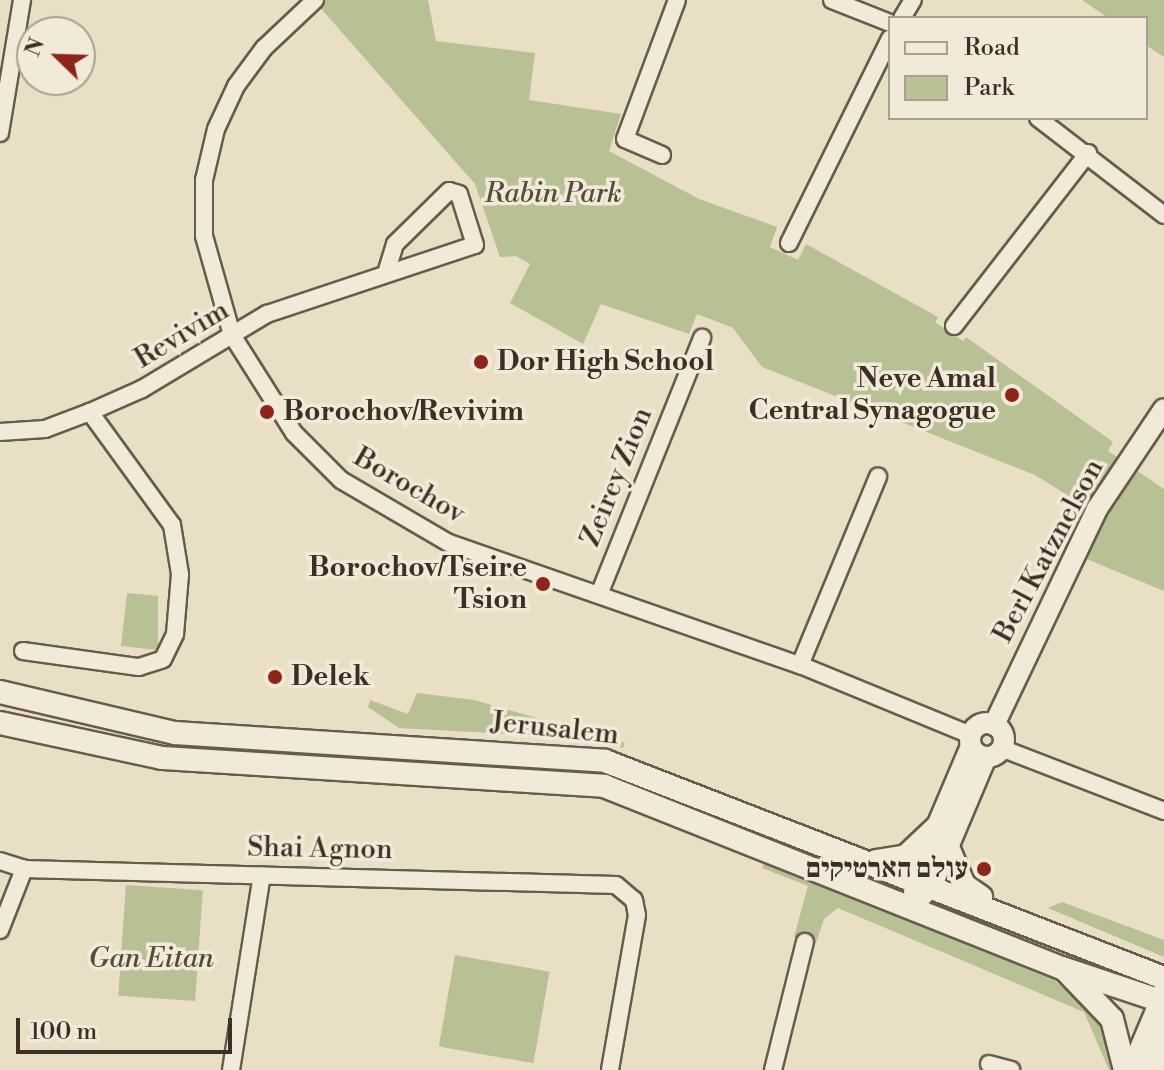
<!DOCTYPE html>
<html>
<head>
<meta charset="utf-8">
<style>
	body { margin:0 }
	#map { position:relative; width:1164px; height:1070px; overflow:hidden; background:#e9dfc4; font-family:"Libre Bodoni","Frank Ruhl Libre",serif }
	div>[style] { position:absolute }
	.green>* { inset:0; background:#b7c194; transform-origin:0 0 }
	.roads { filter:drop-shadow(2px 0 #685b4c) drop-shadow(-2px 0 #685b4c) drop-shadow(0 2px #685b4c) drop-shadow(0 -2px #685b4c) }
	.minor>* { height:16px; margin:-8px; padding:0 8px; transform-origin:8px; border-radius:8px; background:#f1ead9 }
	.tertiary>* { height:20px; margin:-10px; padding:0 10px; transform-origin:10px; border-radius:10px; background:#f1ead9 }
	.tertiary>.ring { margin:-10px; padding:0; box-sizing:content-box; background:none; border:20px solid #f1ead9; border-radius:50% }
	.secondary>* { height:22px; margin:-11px; padding:0 11px; transform-origin:11px; border-radius:11px; background:#f1ead9 }
	.dots>* { width:22px; height:22px; translate:-50% -50%; box-sizing:border-box; border:4px solid #f1ead9; border-radius:50% }
	span { translate:-50% -50%; white-space:nowrap; text-align:center; line-height:1.15; -webkit-text-stroke:7px #f1ead9; paint-order:stroke }
	.park-label { font-size:28px; color:#554c3a; font-style:italic }
	.street-label { font-size:28px; color:#3d2f24 }
	.poi-label { font-size:28px; color:#3d2f24; font-weight:700 }
	.left { translate:0 -50%; text-align:left }
	.right { translate:-100% -50%; text-align:right }
	.legend { position:absolute; left:888px; top:16px; width:260px; height:104px; box-sizing:border-box; background:#f1ead9; border:2px solid #a99f91; margin:0; padding:10px 14px; list-style:none; font-size:24px; color:#3d2f24 }
	.legend li { display:flex; align-items:center; gap:16px; height:40px }
	.legend b { width:40px; border:2px solid #a99f91 }
	.north { position:absolute; left:16px; top:16px; width:80px; height:80px; box-sizing:border-box; background:#f1ead9; border:2px solid #a99f91; border-radius:50%; rotate:293deg; font-size:22px; font-weight:700; line-height:32px; text-align:center; color:#3d2f24 }
	.north::after { content:''; display:block; margin:auto; width:28px; height:36px; background:#8f2418; clip-path:polygon(50% 0,100% 100%,50% 72%,0 100%) }
	.scale { position:absolute; left:16px; top:1018px; width:216px; height:36px; box-sizing:border-box; border:4px solid #3d2f24; border-top:0; padding-left:10px; font-size:24px; line-height:28px; white-space:nowrap; color:#3d2f24; -webkit-text-stroke:6px #f1ead9; paint-order:stroke }
</style>
</head>
<body>
<div id="map">
	<div class="green">
		<i style="clip-path:polygon(323px 0,428px 0,436px 41px,535px 53px,529px 100px,621px 114px,609px 151px,699px 199px,777px 227px,770px 247px,798px 260px,806px 244px,938px 317px,935px 322px,963px 341px,966px 337px,1113px 442px,1108px 451px,1164px 489px,1164px 591px,1084px 558px,1104px 518px,1035px 475px,762px 367px,733px 328px,697px 314px,689px 334px,601px 304px,583px 344px,510px 303px,530px 264px,516px 256px,500px 257px,475px 184px,317px 4px)"></i>
		<i style="clip-path:polygon(1082px 0,1164px 0,1164px 57px,1146px 45px,1146px 18px,1108px 18px)"></i>
		<i style="clip-path:polygon(127px 593px,158px 596px,158px 650px,121px 646px)"></i>
		<i style="clip-path:polygon(417px 693px,474px 700px,625px 743px,623px 748px,564px 737px,399px 728px,368px 707px,370px 700px,408px 714px)"></i>
		<i style="clip-path:polygon(765px 860px,1054px 980px,1098px 1016px,1114px 1070px,1109px 1070px,1084px 1012px,838px 908px,824px 919px,816px 943px,794px 937px,808px 886px,762px 868px)"></i>
		<i style="left:126px;top:885px;width:77px;height:111px;rotate:4deg"></i>
		<i style="clip-path:polygon(1062px 902px,1164px 940px,1164px 957px,1048px 908px)"></i>
		<i style="left:455px;top:955px;width:96px;height:93px;rotate:10deg"></i>
	</div>
	<div class="roads">
		<div class="minor">
			<i style="left:315px;top:0;width:70px;rotate:136.7deg"></i>
			<i style="left:264px;top:48px;width:47px;rotate:126.4deg"></i>
			<i style="left:236px;top:86px;width:47px;rotate:114.9deg"></i>
			<i style="left:216px;top:129px;width:52px;rotate:103.2deg"></i>
			<i style="left:204px;top:180px;width:56px;rotate:90deg"></i>
			<i style="left:204px;top:236px;width:103px;rotate:74.2deg"></i>
			<i style="left:232px;top:335px;width:116px;rotate:57.7deg"></i>
			<i style="left:294px;top:433px;width:66px;rotate:45deg"></i>
			<i style="left:341px;top:480px;width:125px;rotate:30.3deg"></i>
			<i style="left:449px;top:543px;width:372px;rotate:19.2deg"></i>
			<i style="left:800px;top:665px;width:185px;rotate:22.3deg"></i>
			<i style="left:832px;top:0;width:62px;rotate:21.6deg"></i>
			<i style="left:902px;top:18px;width:21px;rotate:-59deg"></i>
			<i style="left:1038px;top:118px;width:159px;rotate:37.6deg"></i>
			<i style="left:0;top:133px;width:135px;rotate:-80.6deg"></i>
			<i style="left:662px;top:155px;width:40px;rotate:-156.6deg"></i>
			<i style="left:625px;top:139px;width:148px;rotate:-69.5deg"></i>
			<i style="left:789px;top:243px;width:228px;rotate:-63.7deg"></i>
			<i style="left:954px;top:326px;width:219px;rotate:-52.2deg"></i>
			<i style="left:0;top:432px;width:45px;rotate:-3.8deg"></i>
			<i style="left:45px;top:429px;width:48px;rotate:-20.7deg"></i>
			<i style="left:90px;top:412px;width:57px;rotate:-23.9deg"></i>
			<i style="left:142px;top:389px;width:146px;rotate:-31deg"></i>
			<i style="left:267px;top:314px;width:219px;rotate:-18.4deg"></i>
			<i style="left:475px;top:245px;width:53px;rotate:-107.4deg"></i>
			<i style="left:459px;top:194px;width:10px;rotate:-163deg"></i>
			<i style="left:449px;top:191px;width:76px;rotate:135.5deg"></i>
			<i style="left:395px;top:244px;width:27px;rotate:107deg"></i>
			<i style="left:600px;top:592px;width:274px;rotate:-68.1deg"></i>
			<i style="left:23px;top:651px;width:117px;rotate:7.9deg"></i>
			<i style="left:139px;top:667px;width:25px;rotate:-18deg"></i>
			<i style="left:163px;top:659px;width:28px;rotate:-64deg"></i>
			<i style="left:175px;top:634px;width:60px;rotate:-85.2deg"></i>
			<i style="left:180px;top:574px;width:50px;rotate:-99.3deg"></i>
			<i style="left:172px;top:525px;width:140px;rotate:-126deg"></i>
			<i style="left:800px;top:665px;width:204px;rotate:-67.5deg"></i>
			<i style="left:1001px;top:748px;width:175px;rotate:21.1deg"></i>
			<i style="left:0;top:861px;width:25px;rotate:18deg"></i>
			<i style="left:24px;top:869px;width:592px;rotate:1.55deg"></i>
			<i style="left:616px;top:885px;width:23px;rotate:40deg"></i>
			<i style="left:634px;top:900px;width:15px;rotate:79deg"></i>
			<i style="left:637px;top:915px;width:157px;rotate:99.9deg"></i>
			<i style="left:0;top:930px;width:66px;rotate:-68.5deg"></i>
			<i style="left:989px;top:1064px;width:23px;rotate:15deg"></i>
			<i style="left:231px;top:1070px;width:197px;rotate:-81deg"></i>
			<i style="left:773px;top:1070px;width:132px;rotate:-76deg"></i>
		</div>
		<div class="tertiary">
			<i class="ring" style="left:970px;top:723px;width:14px;height:14px"></i>
			<i style="left:994px;top:725px;width:239px;rotate:-64.5deg"></i>
			<i style="left:1097px;top:509px;width:120px;rotate:-56.2deg"></i>
			<i style="left:920px;top:898px;width:18px;rotate:-47deg"></i>
			<i style="left:932px;top:885px;width:139px;rotate:-67.1deg"></i>
			<i style="left:913px;top:908px;width:30px;rotate:-86deg"></i>
			<i style="left:915px;top:878px;width:143px;rotate:-67deg"></i>
			<i style="left:1131px;top:1070px;width:85px;rotate:-67.1deg"></i>
			<i style="left:1151px;top:1070px;width:47px;rotate:-73.9deg"></i>
		</div>
		<div class="secondary">
			<i style="left:0;top:692px;width:180px;rotate:13.2deg"></i>
			<i style="left:175px;top:733px;width:431px;rotate:3.7deg"></i>
			<i style="left:605px;top:761px;width:600px;rotate:21.22deg"></i>
			<i style="left:0;top:723px;width:166px;rotate:12.2deg"></i>
			<i style="left:162px;top:758px;width:443px;rotate:3.6deg"></i>
			<i style="left:604px;top:786px;width:493px;rotate:21.7deg"></i>
			<i style="left:1062px;top:968px;width:108px;rotate:18.4deg"></i>
			<i style="left:948px;top:847px;width:41px;rotate:67.2deg"></i>
			<i style="left:964px;top:885px;width:21px;rotate:35deg"></i>
			<i style="left:876px;top:861px;width:30px;rotate:-9deg"></i>
			<i style="left:906px;top:856px;width:44px;rotate:-43.2deg"></i>
			<i style="left:1066px;top:971px;width:66px;rotate:46.2deg"></i>
			<i style="left:1112px;top:1019px;width:53px;rotate:75.7deg"></i>
			<i style="left:1155px;top:1070px;width:17px;rotate:-59deg"></i>
		</div>
	</div>
	<div class="dots">
		<i style="left:481px;top:362px;background:#8f2418"></i>
		<i style="left:1012px;top:395px;background:#8f2418"></i>
		<i style="left:267px;top:412px;background:#8f2418"></i>
		<i style="left:543px;top:584px;background:#8f2418"></i>
		<i style="left:275px;top:677px;background:#8f2418"></i>
		<i style="left:984px;top:869px;background:#8f2418"></i>
	</div>
	<div class="park-label">
		<span style="left:553px;top:194px">Rabin Park</span>
		<span style="left:151px;top:959px">Gan Eitan</span>
	</div>
	<div class="street-label">
		<span style="left:182px;top:335px;rotate:-31deg">Revivim</span>
		<span style="left:617px;top:477px;rotate:-68deg">Zeirey Zion</span>
		<span style="left:409px;top:486px;rotate:30deg">Borochov</span>
		<span style="left:1049px;top:551px;rotate:-62deg">Berl Katznelson</span>
		<span style="left:555px;top:729px;rotate:6deg">Jerusalem</span>
		<span style="left:320px;top:849px;rotate:1deg">Shai Agnon</span>
	</div>
	<div class="poi-label">
		<span class="left" style="left:497px;top:362px">Dor High School</span>
		<span class="right" style="left:996px;top:395px">Neve Amal<br>Central Synagogue</span>
		<span class="left" style="left:283px;top:412px">Borochov/Revivim</span>
		<span class="right" style="left:527px;top:584px">Borochov/Tseire<br>Tsion</span>
		<span class="left" style="left:291px;top:677px">Delek</span>
		<span class="right" style="left:968px;top:869px">עולם הארטיקים</span>
	</div>
	<ul class="legend">
	<li><b style="height:10px;background:#f1ead9"></b>Road</li>
	<li><b style="height:22px;background:#b7c194"></b>Park</li>
	</ul>
	<div class="north">N</div>
	<div class="scale">100 m</div>
</div>
</body>
</html>
